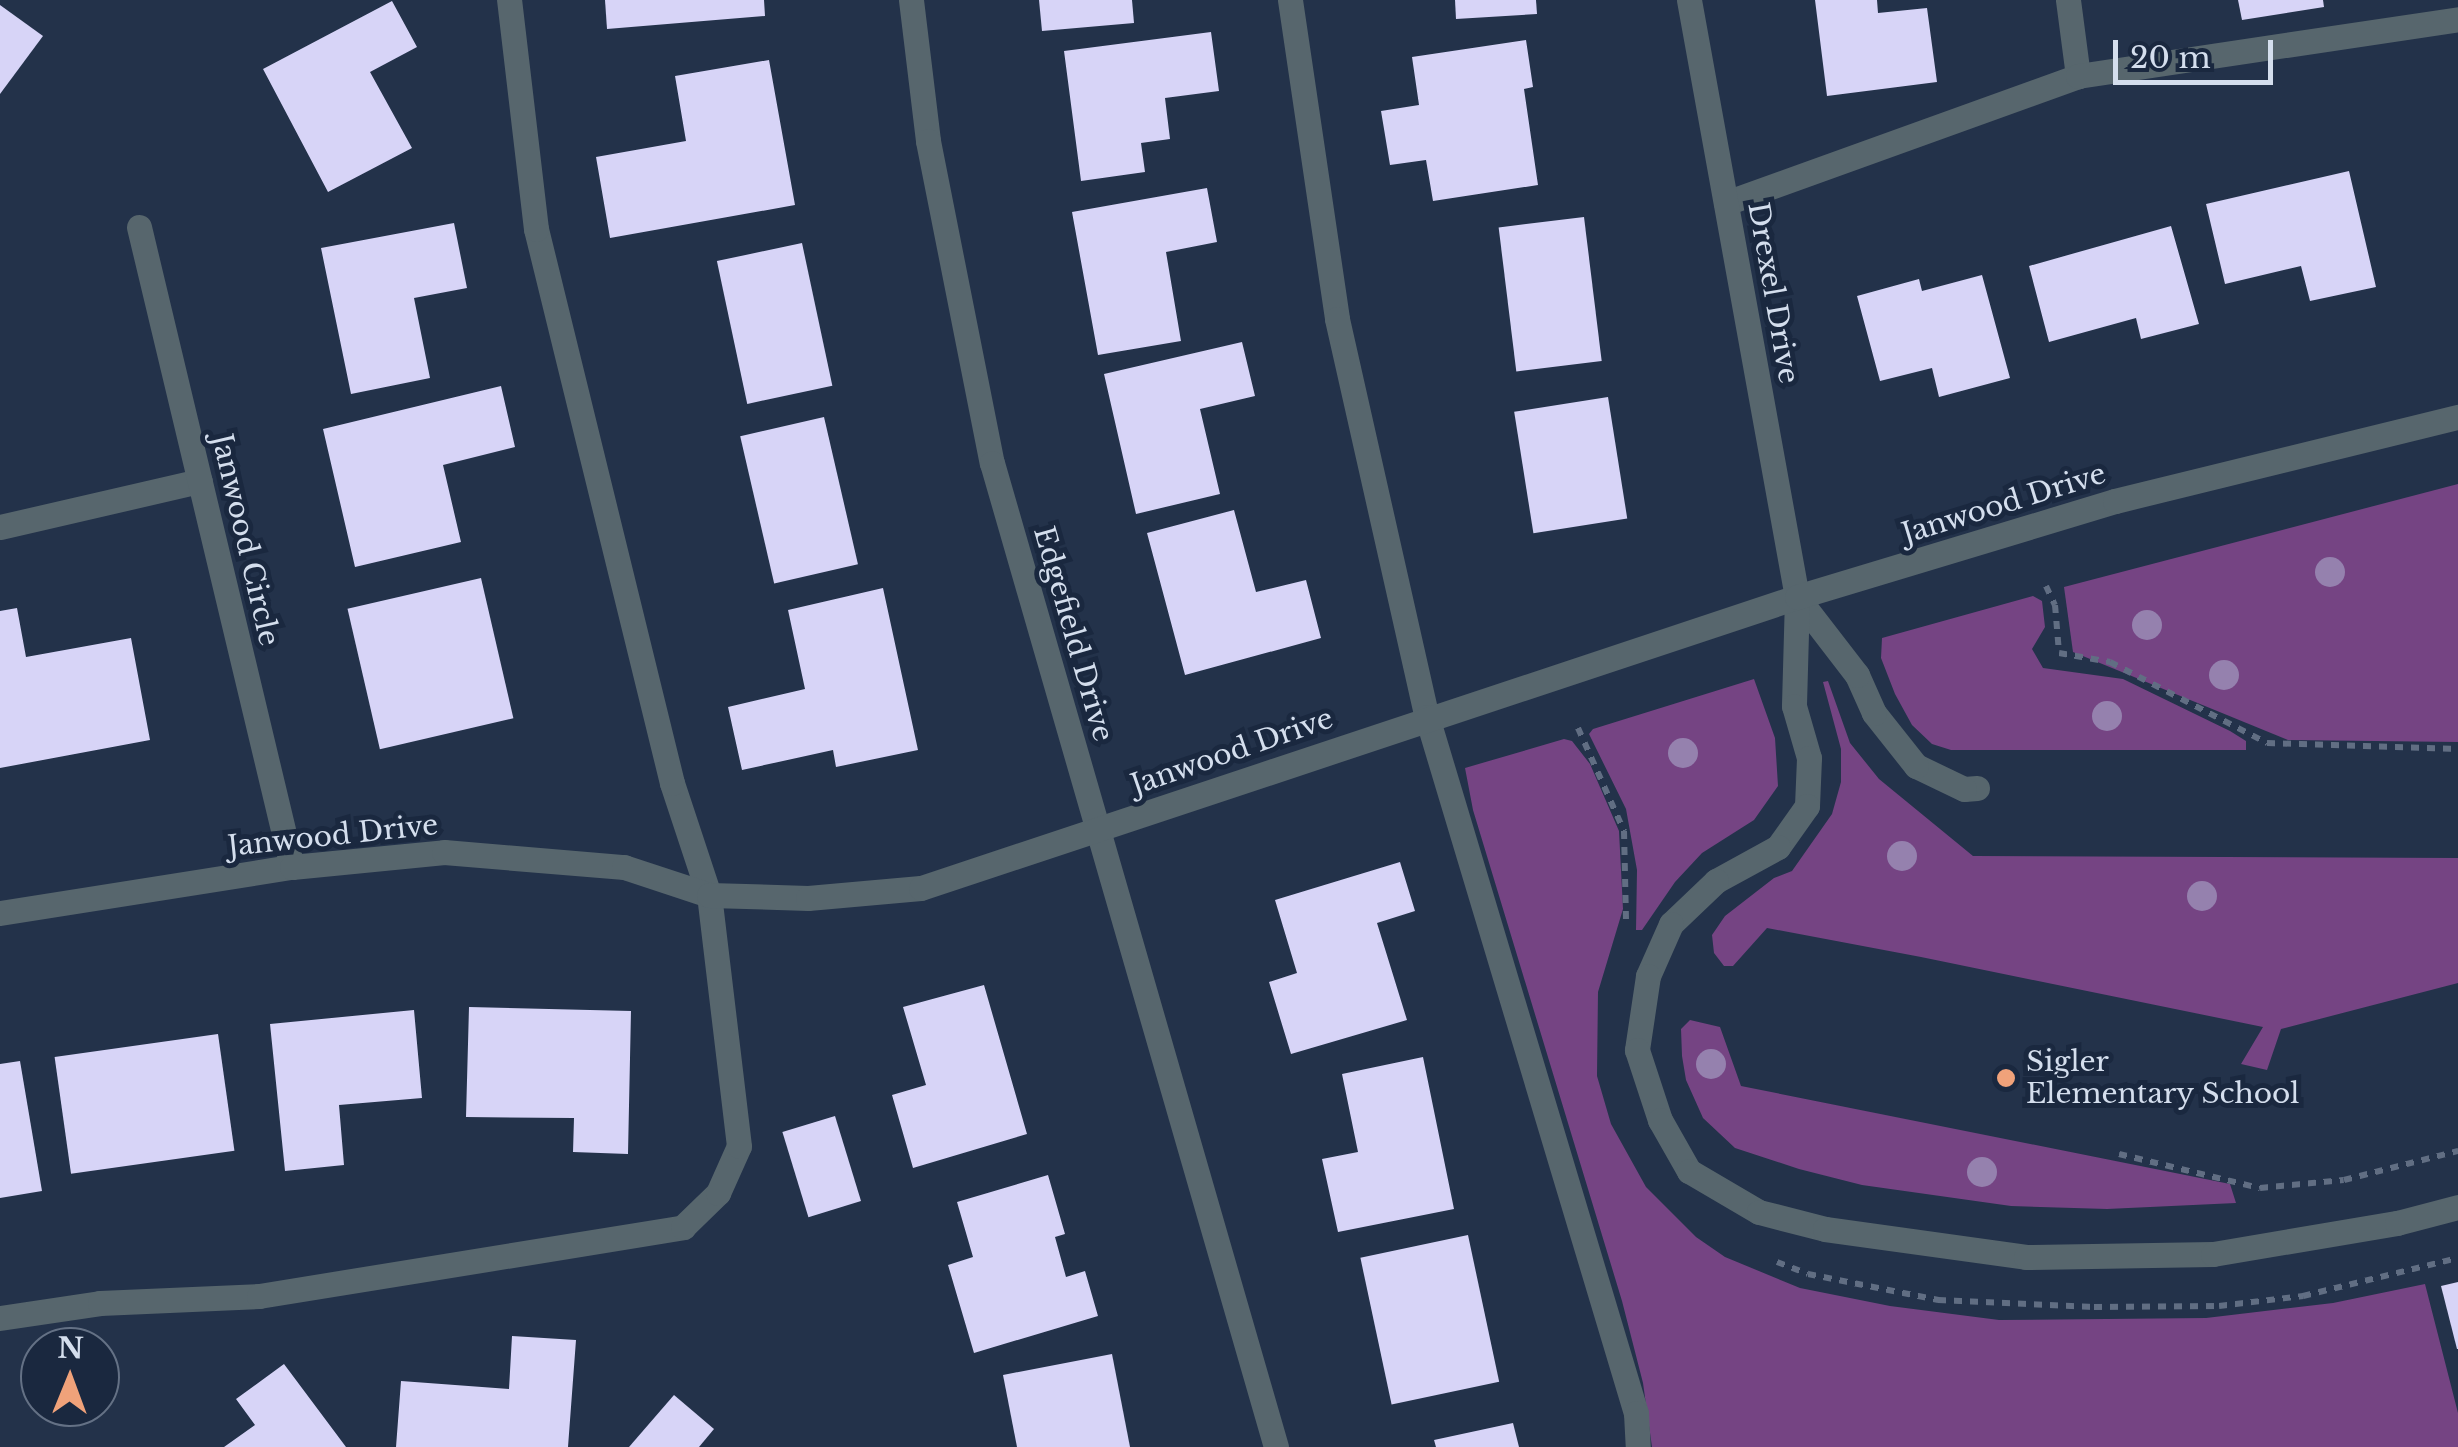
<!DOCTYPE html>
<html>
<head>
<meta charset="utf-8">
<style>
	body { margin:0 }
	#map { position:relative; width:2458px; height:1447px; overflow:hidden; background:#23324a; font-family:"Libre Baskerville",serif }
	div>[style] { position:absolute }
	.green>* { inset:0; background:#754483 }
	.building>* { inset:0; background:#d7d4f7; transform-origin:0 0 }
	.path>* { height:6px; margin-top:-3px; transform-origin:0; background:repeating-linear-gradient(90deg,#616e83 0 8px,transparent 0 16px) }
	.service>* { height:25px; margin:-12.5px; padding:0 12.5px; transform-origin:12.5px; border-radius:12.5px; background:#57666d }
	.minor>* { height:25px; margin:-12.5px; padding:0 12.5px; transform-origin:12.5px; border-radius:12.5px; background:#57666d }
	.tertiary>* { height:25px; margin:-12.5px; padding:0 12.5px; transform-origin:12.5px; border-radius:12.5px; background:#57666d }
	.trees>* { width:30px; height:30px; margin:-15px; border-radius:50%; background:#9581ae }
	.dots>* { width:28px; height:28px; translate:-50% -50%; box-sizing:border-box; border:5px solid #1a283f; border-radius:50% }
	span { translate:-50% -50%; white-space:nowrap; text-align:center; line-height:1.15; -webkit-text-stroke:10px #1a283f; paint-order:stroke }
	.street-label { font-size:28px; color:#d4deed }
	.poi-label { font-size:28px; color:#d4deed }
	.left { translate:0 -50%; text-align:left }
	.north { position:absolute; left:20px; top:1327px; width:100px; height:100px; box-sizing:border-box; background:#1a283f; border:2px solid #647185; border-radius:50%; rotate:1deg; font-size:28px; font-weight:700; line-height:40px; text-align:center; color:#d4deed }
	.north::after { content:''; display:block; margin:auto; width:35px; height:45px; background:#f0a27a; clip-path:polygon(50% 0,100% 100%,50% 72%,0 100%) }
	.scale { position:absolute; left:2113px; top:40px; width:160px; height:45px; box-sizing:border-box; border:5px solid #d4deed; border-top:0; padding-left:12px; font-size:30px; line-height:35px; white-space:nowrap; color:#d4deed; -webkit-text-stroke:8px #1a283f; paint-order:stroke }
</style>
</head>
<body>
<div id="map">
	<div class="green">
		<i style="clip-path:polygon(2458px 484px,2458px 742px,2288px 740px,2073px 652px,2064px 587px)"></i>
		<i style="clip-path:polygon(2033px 596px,2042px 601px,2045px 627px,2032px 649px,2043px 668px,2123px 679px,2230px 731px,2246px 741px,2246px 750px,1951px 750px,1932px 744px,1912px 725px,1895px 694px,1881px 658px,1882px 638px)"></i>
		<i style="clip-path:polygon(1754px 679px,1775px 738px,1778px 786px,1754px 820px,1702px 853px,1675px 882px,1642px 930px,1636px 930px,1637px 870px,1626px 809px,1589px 734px,1593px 729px)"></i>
		<i style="clip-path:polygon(1828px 681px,1850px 743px,1879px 779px,1973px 856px,2458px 858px,2458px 983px,2281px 1029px,2267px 1070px,2241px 1064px,2263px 1027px,1921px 957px,1767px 928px,1733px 966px,1724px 966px,1714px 953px,1712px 935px,1725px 916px,1774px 878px,1792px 871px,1832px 814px,1841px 782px,1841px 749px,1823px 682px)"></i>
		<i style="clip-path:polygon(1564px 739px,1572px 741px,1590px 764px,1619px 831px,1623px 909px,1598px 992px,1597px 1076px,1611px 1124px,1646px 1187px,1696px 1237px,1725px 1257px,1800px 1288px,1890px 1306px,1999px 1320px,2206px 1318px,2333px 1303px,2425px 1284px,2458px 1413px,2458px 1447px,1652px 1447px,1643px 1383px,1622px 1301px,1473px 810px,1465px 768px)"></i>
		<i style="clip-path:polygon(1690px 1020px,1720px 1027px,1741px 1086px,2230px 1184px,2236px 1203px,2107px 1209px,2011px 1206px,1862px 1185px,1799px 1169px,1735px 1148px,1703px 1118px,1686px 1080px,1682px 1056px,1681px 1029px)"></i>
	</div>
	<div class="building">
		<i style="clip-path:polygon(605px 0,764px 0,765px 16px,607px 29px)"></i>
		<i style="clip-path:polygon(1039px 0,1132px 0,1134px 23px,1042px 31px)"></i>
		<i style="clip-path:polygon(1455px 0,1536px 0,1537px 14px,1456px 19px)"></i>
		<i style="clip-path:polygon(1815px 0,1877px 0,1878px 13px,1927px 8px,1937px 82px,1827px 96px)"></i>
		<i style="clip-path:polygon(2238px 0,2323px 0,2324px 7px,2242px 20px)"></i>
		<i style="clip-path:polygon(392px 1px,417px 47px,370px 72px,412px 148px,328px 192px,263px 69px)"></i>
		<i style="clip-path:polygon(0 5px,43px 36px,0 94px)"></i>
		<i style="clip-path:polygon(1211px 32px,1219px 91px,1165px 98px,1170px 139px,1141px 143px,1145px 172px,1081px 181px,1064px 51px)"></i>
		<i style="clip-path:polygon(1526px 40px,1533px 87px,1524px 89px,1538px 185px,1433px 201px,1426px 160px,1390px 165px,1381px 111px,1419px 105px,1412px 57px)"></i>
		<i style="clip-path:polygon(769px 60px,795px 205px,610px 238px,596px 157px,686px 141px,675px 76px)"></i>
		<i style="clip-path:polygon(2349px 171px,2376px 287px,2310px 301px,2301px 266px,2225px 284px,2206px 204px)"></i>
		<i style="clip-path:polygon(1207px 188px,1217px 242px,1166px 252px,1181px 341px,1098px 355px,1072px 212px)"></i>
		<i style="left:1584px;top:217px;width:145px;height:86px;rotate:83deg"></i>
		<i style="clip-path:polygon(454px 223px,467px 288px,414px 298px,430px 378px,351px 394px,321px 248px)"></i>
		<i style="clip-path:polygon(2171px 226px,2199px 324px,2141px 339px,2136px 318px,2049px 342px,2029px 266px)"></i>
		<i style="left:802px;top:243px;width:146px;height:87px;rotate:78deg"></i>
		<i style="clip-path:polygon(1982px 275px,2010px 378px,1939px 397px,1932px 368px,1880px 381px,1857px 296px,1919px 279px,1922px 291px)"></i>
		<i style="clip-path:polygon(1242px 342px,1255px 396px,1200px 409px,1220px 494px,1136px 514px,1104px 374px)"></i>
		<i style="clip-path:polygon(501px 386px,515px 447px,443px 465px,461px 542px,355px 567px,323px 429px)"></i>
		<i style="left:1608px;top:397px;width:123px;height:95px;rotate:81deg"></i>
		<i style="left:824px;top:417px;width:151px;height:86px;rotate:77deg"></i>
		<i style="clip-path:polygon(1234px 510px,1256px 592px,1306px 580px,1321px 638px,1185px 675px,1147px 533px)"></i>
		<i style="left:481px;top:578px;width:144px;height:137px;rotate:77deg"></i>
		<i style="clip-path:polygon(883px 588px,918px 750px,836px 767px,833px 750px,742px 770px,728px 707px,805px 689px,788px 610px)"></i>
		<i style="clip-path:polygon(17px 608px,26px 657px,131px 638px,150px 740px,0 768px,0 611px)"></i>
		<i style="clip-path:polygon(1400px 862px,1415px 911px,1377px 923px,1407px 1020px,1291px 1054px,1269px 982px,1297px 973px,1275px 900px)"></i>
		<i style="clip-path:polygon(984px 985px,1027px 1134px,913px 1168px,892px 1095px,926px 1085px,903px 1007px)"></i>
		<i style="clip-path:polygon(469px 1007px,631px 1011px,628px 1154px,573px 1152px,574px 1118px,466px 1117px)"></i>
		<i style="clip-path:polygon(414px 1010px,422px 1098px,339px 1105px,344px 1165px,285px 1171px,270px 1024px)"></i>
		<i style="left:218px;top:1034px;width:118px;height:165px;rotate:82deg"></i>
		<i style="clip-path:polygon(1423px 1057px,1454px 1209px,1338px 1232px,1322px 1159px,1358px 1152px,1342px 1074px)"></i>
		<i style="clip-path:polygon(20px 1061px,42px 1191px,0 1198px,0 1064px)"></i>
		<i style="left:835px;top:1116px;width:89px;height:55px;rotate:73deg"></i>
		<i style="clip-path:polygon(1048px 1175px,1065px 1234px,1055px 1237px,1066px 1277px,1085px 1271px,1098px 1316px,974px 1353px,948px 1265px,973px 1257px,957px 1202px)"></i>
		<i style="left:1468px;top:1235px;width:150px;height:110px;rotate:78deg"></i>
		<i style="clip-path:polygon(2458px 1282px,2458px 1349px,2457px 1349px,2441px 1286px)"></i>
		<i style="clip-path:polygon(512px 1336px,576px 1340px,568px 1447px,396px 1447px,401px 1381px,509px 1389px)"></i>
		<i style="clip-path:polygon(1112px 1354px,1130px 1447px,1017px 1447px,1003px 1375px)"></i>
		<i style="clip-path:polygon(284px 1364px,346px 1447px,224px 1447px,255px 1425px,236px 1399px)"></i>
		<i style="clip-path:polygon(674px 1395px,714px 1429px,699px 1447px,629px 1447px)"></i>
		<i style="clip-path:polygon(1513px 1423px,1519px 1447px,1436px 1447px,1434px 1440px)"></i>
	</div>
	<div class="path">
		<i style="left:2046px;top:586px;width:21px;rotate:65deg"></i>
		<i style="left:2055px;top:605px;width:48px;rotate:85.2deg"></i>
		<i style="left:2059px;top:653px;width:52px;rotate:10deg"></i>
		<i style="left:2110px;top:662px;width:177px;rotate:27.3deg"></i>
		<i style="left:2267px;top:743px;width:191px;rotate:1.8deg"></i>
		<i style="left:1578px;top:728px;width:113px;rotate:65.9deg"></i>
		<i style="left:1624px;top:831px;width:90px;rotate:88.7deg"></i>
		<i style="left:2119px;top:1154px;width:145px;rotate:13.6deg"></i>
		<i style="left:2260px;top:1188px;width:84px;rotate:-5.4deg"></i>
		<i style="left:2344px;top:1180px;width:118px;rotate:-14.3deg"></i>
		<i style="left:1777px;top:1262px;width:33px;rotate:21deg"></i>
		<i style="left:1808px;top:1274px;width:133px;rotate:11.3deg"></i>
		<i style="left:1938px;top:1300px;width:156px;rotate:2.6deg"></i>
		<i style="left:2094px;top:1307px;width:125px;rotate:-0.5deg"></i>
		<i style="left:2219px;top:1306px;width:85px;rotate:-6.8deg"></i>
		<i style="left:2303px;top:1296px;width:160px;rotate:-13.8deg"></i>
	</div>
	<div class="service">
		<i style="left:1290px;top:0;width:322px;rotate:81.6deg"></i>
		<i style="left:1337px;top:319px;width:408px;rotate:77.3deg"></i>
		<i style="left:1427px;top:717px;width:727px;rotate:73.29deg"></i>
		<i style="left:1636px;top:1413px;width:34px;rotate:87deg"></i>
		<i style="left:2068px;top:0;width:77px;rotate:82.5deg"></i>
		<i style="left:1726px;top:203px;width:374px;rotate:-19.8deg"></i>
		<i style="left:2078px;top:76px;width:384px;rotate:-8.5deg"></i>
		<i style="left:0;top:527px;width:205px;rotate:-13deg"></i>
		<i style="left:1977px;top:788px;width:13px;rotate:176deg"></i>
		<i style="left:1964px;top:789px;width:53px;rotate:-154.4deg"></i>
		<i style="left:1916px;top:766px;width:68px;rotate:-128.4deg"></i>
		<i style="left:1874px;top:713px;width:42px;rotate:-114.1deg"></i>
		<i style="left:1857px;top:675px;width:98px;rotate:-127.6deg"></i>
		<i style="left:1797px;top:597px;width:109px;rotate:91.6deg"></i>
		<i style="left:1794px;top:706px;width:54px;rotate:73.9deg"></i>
		<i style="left:1809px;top:758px;width:48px;rotate:92.4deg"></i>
		<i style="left:1807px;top:806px;width:50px;rotate:125.3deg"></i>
		<i style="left:1778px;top:847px;width:71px;rotate:151.3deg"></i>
		<i style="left:1716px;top:881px;width:62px;rotate:136.3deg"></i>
		<i style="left:1671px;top:924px;width:57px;rotate:113.9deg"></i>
		<i style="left:1648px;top:976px;width:75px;rotate:98.5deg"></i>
		<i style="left:1637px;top:1050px;width:74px;rotate:71.8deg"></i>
		<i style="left:1660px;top:1120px;width:59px;rotate:60.4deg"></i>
		<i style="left:1689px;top:1171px;width:81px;rotate:30.4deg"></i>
		<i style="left:1759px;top:1212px;width:68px;rotate:14.4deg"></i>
		<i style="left:1825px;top:1229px;width:203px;rotate:7.9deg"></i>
		<i style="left:2026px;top:1257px;width:187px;rotate:-0.9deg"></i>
		<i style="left:2213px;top:1254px;width:187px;rotate:-9.6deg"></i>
		<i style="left:2397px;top:1223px;width:63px;rotate:-14.7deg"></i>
		<i style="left:0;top:1318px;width:101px;rotate:-8.5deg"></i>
		<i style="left:100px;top:1303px;width:159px;rotate:-2.5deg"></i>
		<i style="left:259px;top:1296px;width:430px;rotate:-9.2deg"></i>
		<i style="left:683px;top:1227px;width:49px;rotate:-44.2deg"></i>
		<i style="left:718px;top:1193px;width:51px;rotate:-65.9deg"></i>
		<i style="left:739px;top:1146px;width:253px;rotate:-96.8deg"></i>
		<i style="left:709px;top:895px;width:118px;rotate:-108.3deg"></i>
		<i style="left:672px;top:783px;width:570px;rotate:-103.79deg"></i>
		<i style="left:536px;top:229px;width:231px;rotate:-96.7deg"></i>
	</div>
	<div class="minor">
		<i style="left:911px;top:0;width:142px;rotate:83.1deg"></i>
		<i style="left:928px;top:141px;width:328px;rotate:78.8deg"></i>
		<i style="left:992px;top:463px;width:1024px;rotate:73.9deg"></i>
		<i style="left:1689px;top:0;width:607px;rotate:79.75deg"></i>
		<i style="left:139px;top:227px;width:658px;rotate:76.56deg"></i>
	</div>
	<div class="tertiary">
		<i style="left:0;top:913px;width:296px;rotate:-9deg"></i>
		<i style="left:292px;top:867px;width:153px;rotate:-5.6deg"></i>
		<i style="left:444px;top:852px;width:181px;rotate:4.8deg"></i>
		<i style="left:624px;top:867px;width:89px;rotate:18.2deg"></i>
		<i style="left:709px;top:895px;width:99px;rotate:1.7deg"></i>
		<i style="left:808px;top:898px;width:113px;rotate:-5.1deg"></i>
		<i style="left:921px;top:888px;width:923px;rotate:-18.38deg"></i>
		<i style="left:1797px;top:597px;width:332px;rotate:-16.8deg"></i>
		<i style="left:2115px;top:501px;width:353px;rotate:-13.8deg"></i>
	</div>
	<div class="trees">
		<i style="left:2330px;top:572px"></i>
		<i style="left:2147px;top:625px"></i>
		<i style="left:2224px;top:675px"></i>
		<i style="left:2107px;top:716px"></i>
		<i style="left:1683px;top:753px"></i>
		<i style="left:1902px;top:856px"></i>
		<i style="left:2202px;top:896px"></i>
		<i style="left:1711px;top:1064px"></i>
		<i style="left:1982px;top:1172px"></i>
	</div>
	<div class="dots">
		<i style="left:2006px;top:1078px;background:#f0a27a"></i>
	</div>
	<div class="street-label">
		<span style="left:1773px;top:293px;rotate:80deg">Drexel Drive</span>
		<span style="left:2004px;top:504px;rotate:-17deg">Janwood Drive</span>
		<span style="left:245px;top:540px;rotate:77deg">Janwood Circle</span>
		<span style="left:1073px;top:634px;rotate:74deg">Edgefield Drive</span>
		<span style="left:1232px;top:752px;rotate:-19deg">Janwood Drive</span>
		<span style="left:333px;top:836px;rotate:-6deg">Janwood Drive</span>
	</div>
	<div class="poi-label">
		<span class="left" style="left:2026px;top:1078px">Sigler<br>Elementary School</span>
	</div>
	<div class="north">N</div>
	<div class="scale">20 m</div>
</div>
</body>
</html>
